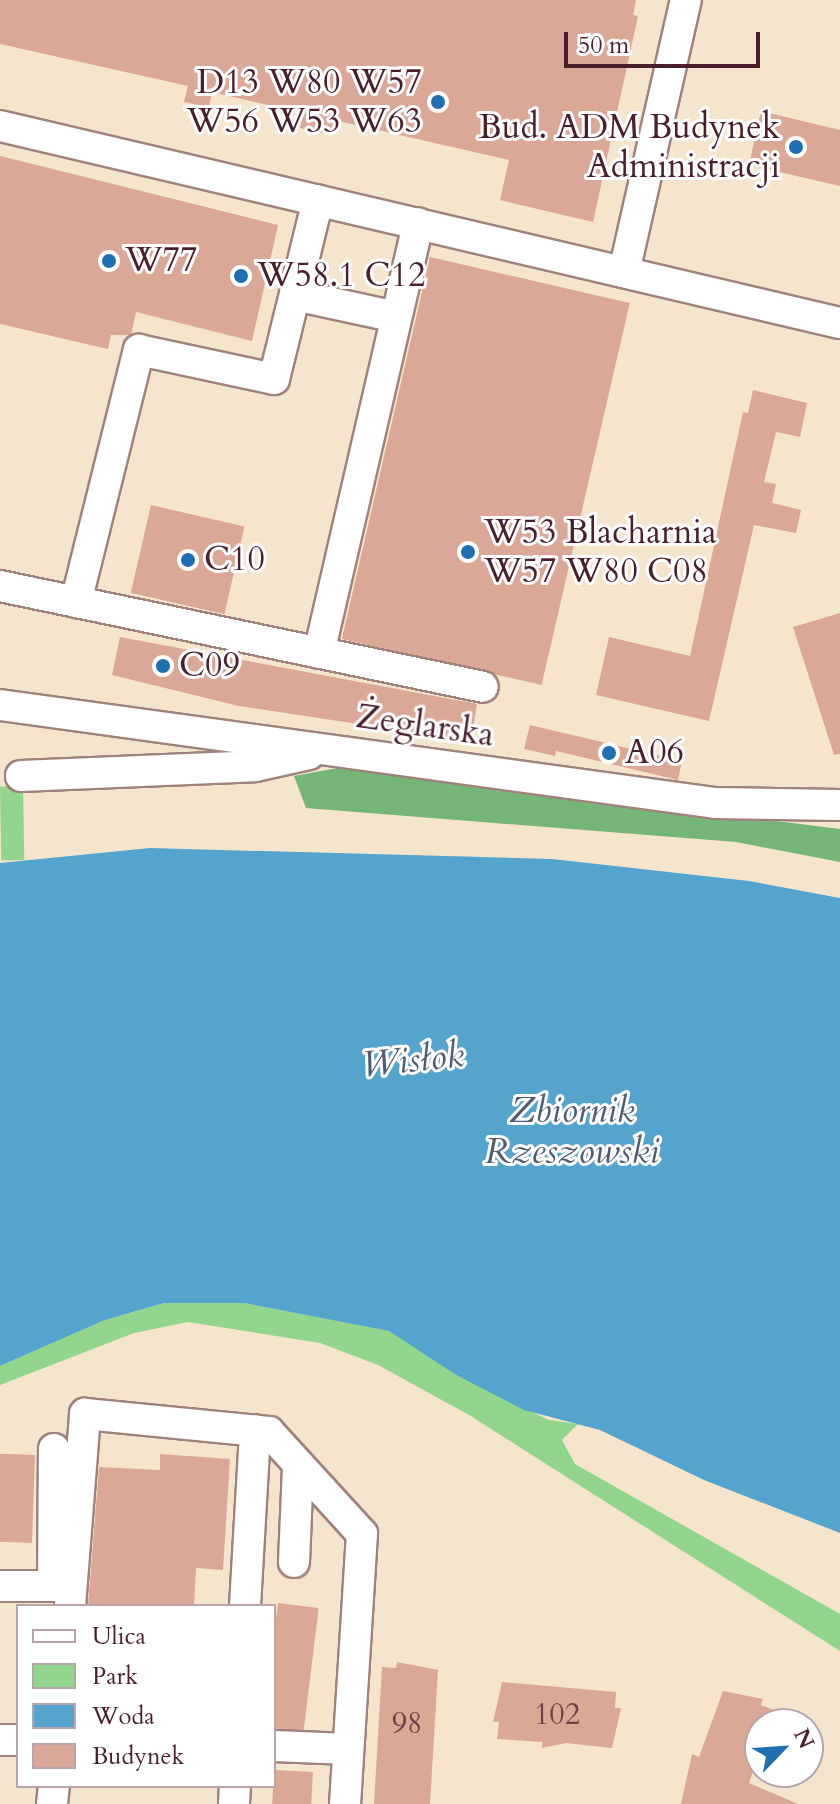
<!DOCTYPE html>
<html>
<head>
<meta charset="utf-8">
<style>
	body { margin:0 }
	#map { position:relative; width:840px; height:1804px; overflow:hidden; background:#f5e5cd; font-family:Cardo,serif }
	div>[style] { position:absolute }
	.green>* { inset:0; background:#92d58d; transform-origin:0 0 }
	.forest>* { inset:0; background:#75b678 }
	.water>* { inset:0; background:#54a4ce }
	.building>* { inset:0; background:#dba797; transform-origin:0 0 }
	.roads { filter:drop-shadow(2px 0 #a0827c) drop-shadow(-2px 0 #a0827c) drop-shadow(0 2px #a0827c) drop-shadow(0 -2px #a0827c) }
	.minor>* { height:30px; margin:-15px; padding:0 15px; transform-origin:15px; border-radius:15px; background:#fff }
	.dots>* { width:22px; height:22px; translate:-50% -50%; box-sizing:border-box; border:4px solid #fff; border-radius:50% }
	span { translate:-50% -50%; white-space:nowrap; text-align:center; line-height:1.15; -webkit-text-stroke:6px #fff; paint-order:stroke }
	.number-label { font-size:30px; color:#6e4146 }
	.number-label span { -webkit-text-stroke-width:0 }
	.poi-label { font-size:34px; color:#4a1f2b }
	.right { translate:-100% -50%; text-align:right }
	.left { translate:0 -50%; text-align:left }
	.street-label { font-size:34px; color:#4a1f2b }
	.water-label { font-size:36px; color:#4e5b74; font-style:italic }
	.legend { position:absolute; left:16px; top:1604px; width:260px; height:184px; box-sizing:border-box; background:#fff; border:2px solid #b7a5aa; margin:0; padding:10px 14px; list-style:none; font-size:24px; color:#4a1f2b }
	.legend li { display:flex; align-items:center; gap:16px; height:40px }
	.legend b { width:40px; border:2px solid #b7a5aa }
	.north { position:absolute; left:744px; top:1708px; width:80px; height:80px; box-sizing:border-box; background:#fff; border:2px solid #b7a5aa; border-radius:50%; rotate:65deg; font-size:22px; font-weight:700; line-height:32px; text-align:center; color:#4a1f2b }
	.north::after { content:''; display:block; margin:auto; width:28px; height:36px; background:#1f6fb2; clip-path:polygon(50% 0,100% 100%,50% 72%,0 100%) }
	.scale { position:absolute; left:564px; top:32px; width:196px; height:36px; box-sizing:border-box; border:4px solid #4a1f2b; border-top:0; padding-left:10px; font-size:24px; line-height:28px; white-space:nowrap; color:#4a1f2b; -webkit-text-stroke:6px #fff; paint-order:stroke }
</style>
</head>
<body>
<div id="map">
	<div class="green">
		<i style="left:23px;top:786px;width:74px;height:23px;rotate:89deg"></i>
		<i style="clip-path:polygon(164px 1303px,244px 1303px,390px 1331px,456px 1375px,549px 1420px,578px 1424px,562px 1440px,575px 1464px,840px 1614px,840px 1651px,469px 1415px,378px 1365px,320px 1343px,188px 1322px,134px 1333px,0 1385px,0 1366px,105px 1320px)"></i>
	</div>
	<div class="forest">
		<i style="clip-path:polygon(343px 767px,840px 829px,840px 862px,736px 842px,306px 808px,294px 776px)"></i>
	</div>
	<div class="water">
		<i style="clip-path:polygon(150px 848px,552px 859px,749px 881px,840px 898px,840px 1533px,704px 1480px,600px 1430px,524px 1410px,456px 1375px,389px 1331px,244px 1303px,164px 1303px,105px 1320px,0 1366px,0 863px)"></i>
	</div>
	<div class="building">
		<i style="clip-path:polygon(0 0,636px 0,633px 15px,638px 16px,593px 222px,500px 200px,509px 160px,334px 120px,331px 135px,300px 128px,303px 113px,212px 92px,209px 107px,184px 102px,188px 86px,0 44px)"></i>
		<i style="clip-path:polygon(761px 111px,840px 130px,840px 186px,749px 165px)"></i>
		<i style="clip-path:polygon(0 156px,278px 225px,252px 341px,136px 312px,131px 335px,111px 335px,108px 349px,0 324px)"></i>
		<i style="left:430px;top:257px;width:205px;height:392px;rotate:13deg"></i>
		<i style="clip-path:polygon(753px 390px,807px 403px,800px 437px,776px 432px,764px 482px,776px 484px,772px 503px,801px 510px,796px 533px,754px 525px,709px 721px,596px 695px,609px 637px,690px 656px,743px 412px,748px 413px)"></i>
		<i style="left:151px;top:505px;width:96px;height:90px;rotate:13deg"></i>
		<i style="clip-path:polygon(840px 613px,840px 754px,834px 755px,793px 627px)"></i>
		<i style="clip-path:polygon(120px 637px,477px 704px,471px 741px,239px 706px,112px 675px)"></i>
		<i style="clip-path:polygon(530px 725px,682px 761px,678px 780px,556px 751px,555px 756px,524px 749px)"></i>
		<i style="clip-path:polygon(160px 1454px,230px 1459px,223px 1570px,196px 1568px,194px 1606px,88px 1606px,99px 1467px,160px 1470px)"></i>
		<i style="left:35px;top:1455px;width:88px;height:35px;rotate:92deg"></i>
		<i style="left:278px;top:1603px;width:41px;height:125px;rotate:7deg"></i>
		<i style="clip-path:polygon(397px 1662px,438px 1670px,430px 1804px,374px 1804px,382px 1667px,396px 1668px)"></i>
		<i style="clip-path:polygon(502px 1682px,616px 1692px,615px 1708px,621px 1708px,612px 1748px,566px 1743px,542px 1748px,542px 1742px,497px 1739px,499px 1722px,493px 1722px)"></i>
		<i style="clip-path:polygon(723px 1691px,763px 1699px,761px 1705px,806px 1722px,760px 1724px,760px 1753px,749px 1783px,798px 1804px,681px 1804px,692px 1754px,699px 1757px)"></i>
		<i style="left:274px;top:1770px;width:39px;height:34px;rotate:3deg"></i>
	</div>
	<div class="roads">
		<div class="minor">
			<i style="left:0;top:126px;width:863px;rotate:13.2deg"></i>
			<i style="left:624px;top:272px;width:279px;rotate:-77.2deg"></i>
			<i style="left:295px;top:295px;width:103px;rotate:12.3deg"></i>
			<i style="left:0;top:586px;width:493px;rotate:11.8deg"></i>
			<i style="left:76px;top:602px;width:260px;rotate:-76deg"></i>
			<i style="left:139px;top:350px;width:138px;rotate:12.1deg"></i>
			<i style="left:274px;top:379px;width:184px;rotate:-76.2deg"></i>
			<i style="left:319px;top:653px;width:441px;rotate:-77deg"></i>
			<i style="left:0;top:705px;width:722px;rotate:7.8deg"></i>
			<i style="left:715px;top:803px;width:125px;rotate:0.9deg"></i>
			<i style="left:21px;top:776px;width:234px;rotate:-2.4deg"></i>
			<i style="left:255px;top:766px;width:55px;rotate:-12.5deg"></i>
			<i style="left:294px;top:1562px;width:96px;rotate:-87.6deg"></i>
			<i style="left:0;top:1586px;width:53px"></i>
			<i style="left:53px;top:1586px;width:137px;rotate:-89.6deg"></i>
			<i style="left:70px;top:1606px;width:193px;rotate:-85.5deg"></i>
			<i style="left:85px;top:1414px;width:185px;rotate:5.6deg"></i>
			<i style="left:269px;top:1432px;width:138px;rotate:47.6deg"></i>
			<i style="left:362px;top:1534px;width:271px;rotate:93.6deg"></i>
			<i style="left:245px;top:1606px;width:176px;rotate:-86.7deg"></i>
			<i style="left:0;top:1740px;width:18px"></i>
			<i style="left:274px;top:1746px;width:74px;rotate:2.3deg"></i>
			<i style="left:52px;top:1804px;width:18px;rotate:-84deg"></i>
			<i style="left:234px;top:1804px;width:18px;rotate:-87deg"></i>
		</div>
	</div>
	<div class="dots">
		<i style="left:438px;top:102px;background:#1f6fb2"></i>
		<i style="left:796px;top:147px;background:#1f6fb2"></i>
		<i style="left:109px;top:261px;background:#1f6fb2"></i>
		<i style="left:241px;top:276px;background:#1f6fb2"></i>
		<i style="left:468px;top:552px;background:#1f6fb2"></i>
		<i style="left:188px;top:560px;background:#1f6fb2"></i>
		<i style="left:163px;top:666px;background:#1f6fb2"></i>
		<i style="left:609px;top:753px;background:#1f6fb2"></i>
	</div>
	<div class="number-label">
		<span style="left:557px;top:1715px">102</span>
		<span style="left:407px;top:1724px">98</span>
	</div>
	<div class="poi-label">
		<span class="right" style="left:422px;top:102px">D13 W80 W57<br>W56 W53 W63</span>
		<span class="right" style="left:780px;top:147px">Bud. ADM Budynek<br>Administracji</span>
		<span class="left" style="left:125px;top:261px">W77</span>
		<span class="left" style="left:257px;top:276px">W58.1 C12</span>
		<span class="left" style="left:484px;top:552px">W53 Blacharnia<br>W57 W80 C08</span>
		<span class="left" style="left:204px;top:560px">C10</span>
		<span class="left" style="left:179px;top:666px">C09</span>
		<span class="left" style="left:625px;top:753px">A06</span>
	</div>
	<div class="street-label">
		<span style="left:425px;top:726px;rotate:8deg">Żeglarska</span>
	</div>
	<div class="water-label">
		<span style="left:413px;top:1060px;rotate:-6deg">Wisłok</span>
		<span style="left:572px;top:1131px">Zbiornik<br>Rzeszowski</span>
	</div>
	<ul class="legend">
	<li><b style="height:10px;background:#fff"></b>Ulica</li>
	<li><b style="height:22px;background:#92d58d"></b>Park</li>
	<li><b style="height:22px;background:#54a4ce"></b>Woda</li>
	<li><b style="height:22px;background:#dba797"></b>Budynek</li>
	</ul>
	<div class="north">N</div>
	<div class="scale">50 m</div>
</div>
</body>
</html>
